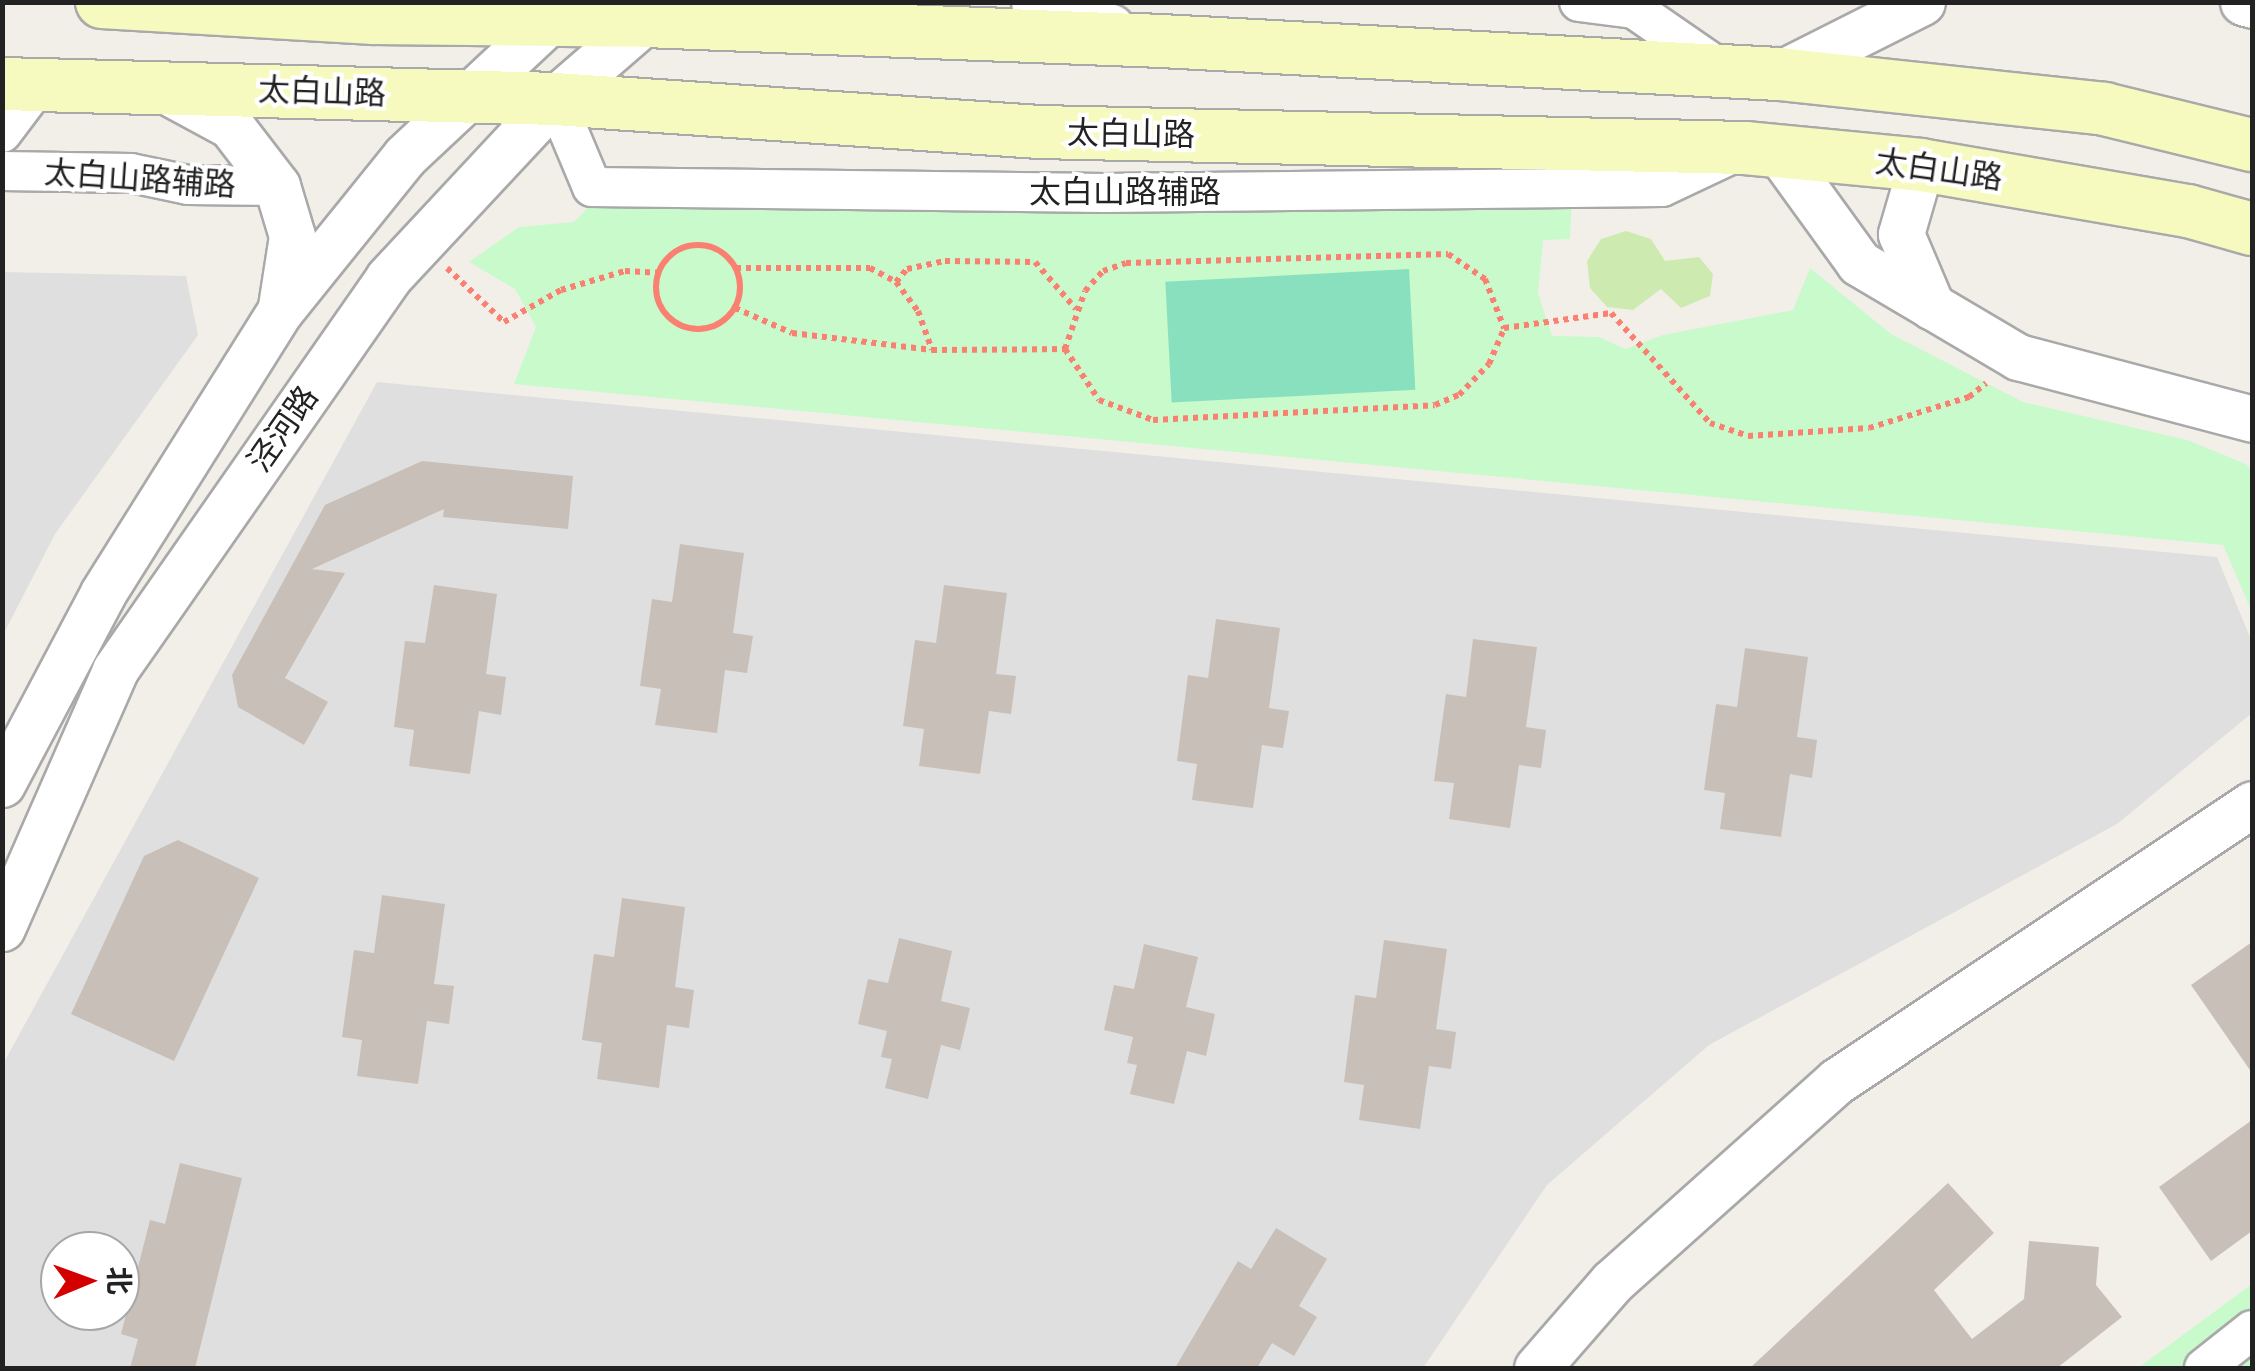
<!DOCTYPE html>
<html>
<head>
<meta charset="utf-8">
<style>
	body { margin:0 }
	#map { position:relative; width:2255px; height:1371px; overflow:hidden; background:#f2efe9; font-family:Rubik,"Noto Sans SC",sans-serif }
	div>[style] { position:absolute }
	.residential>* { inset:0; background:#e0dfdf }
	.grass>* { inset:0; background:#cdebb0 }
	.park>* { inset:0; background:#c8facc }
	.pitch>* { inset:0; background:#88e0be; transform-origin:0 0 }
	.building>* { inset:0; background:#c7bfb8 }
	.path>* { height:6px; margin-top:-3px; transform-origin:0; background:repeating-linear-gradient(90deg,#fa8072 0 5px,transparent 0 10px) }
	.path>.ring { margin:-3px; padding:0; box-sizing:content-box; background:none; border:6px solid #fa8072; border-radius:50% }
	.roads { filter:drop-shadow(2px 0 #a9a9a9) drop-shadow(-2px 0 #a9a9a9) drop-shadow(0 2px #a9a9a9) drop-shadow(0 -2px #a9a9a9) }
	.minor>* { height:38px; margin:-19px; padding:0 19px; transform-origin:19px; border-radius:19px; background:#fff }
	.tertiary>* { height:45px; margin:-22.5px; padding:0 22.5px; transform-origin:22.5px; border-radius:22.5px; background:#fff }
	.secondary>* { height:52px; margin:-26px; padding:0 26px; transform-origin:26px; border-radius:26px; background:#f7fabf }
	span { translate:-50% -50%; white-space:nowrap; text-align:center; line-height:1.15; -webkit-text-stroke:8px #fff; paint-order:stroke }
	.street-label { font-size:32px; color:#222 }
	.frame { position:absolute; inset:0; border:5px solid #222; pointer-events:none }
	.north { position:absolute; left:40px; top:1231px; width:100px; height:100px; box-sizing:border-box; background:#fff; border:2px solid #a7a7a7; border-radius:50%; rotate:89deg; font-size:28px; font-weight:700; line-height:40px; text-align:center; color:#222 }
	.north::after { content:''; display:block; margin:auto; width:35px; height:45px; background:#d40000; clip-path:polygon(50% 0,100% 100%,50% 72%,0 100%) }
</style>
</head>
<body>
<div id="map">
	<div class="residential">
		<i style="clip-path:polygon(3px 272px,186px 276px,198px 335px,55px 534px,3px 635px)"></i>
		<i style="clip-path:polygon(evenodd,377px 382px,2217px 557px,2252px 642px,2252px 713px,2117px 824px,1709px 1045px,1547px 1185px,1423px 1368px,3px 1368px,3px 1064px,377px 382px,60px 1251px,120px 1251px,120px 1311px,60px 1311px,60px 1251px)"></i>
	</div>
	<div class="grass">
		<i style="clip-path:polygon(1626px 231px,1651px 239px,1665px 261px,1699px 257px,1713px 274px,1710px 296px,1681px 308px,1661px 289px,1633px 310px,1607px 307px,1590px 288px,1587px 261px,1601px 239px)"></i>
	</div>
	<div class="park">
		<i style="clip-path:polygon(1572px 197px,1570px 239px,1543px 240px,1538px 293px,1552px 336px,1599px 337px,1625px 349px,1663px 335px,1793px 310px,1810px 268px,1891px 334px,2023px 402px,2187px 440px,2246px 464px,2252px 472px,2252px 612px,2223px 545px,514px 384px,536px 327px,515px 289px,469px 262px,519px 227px,574px 222px,595px 200px)"></i>
		<i style="clip-path:polygon(2252px 1284px,2252px 1368px,2138px 1368px)"></i>
	</div>
	<div class="pitch">
		<i style="left:1409px;top:269px;width:121px;height:244px;rotate:87deg"></i>
	</div>
	<div class="building">
		<i style="clip-path:polygon(422px 461px,573px 476px,568px 529px,443px 517px,444px 509px,312px 569px,345px 573px,285px 678px,328px 702px,304px 745px,238px 707px,232px 675px,325px 505px)"></i>
		<i style="clip-path:polygon(680px 544px,744px 553px,733px 633px,753px 636px,747px 673px,725px 670px,717px 733px,655px 725px,661px 689px,640px 686px,652px 599px,672px 602px)"></i>
		<i style="clip-path:polygon(434px 585px,497px 594px,486px 674px,506px 677px,501px 715px,479px 711px,470px 774px,409px 766px,414px 730px,394px 727px,405px 641px,425px 643px)"></i>
		<i style="clip-path:polygon(944px 585px,1007px 593px,996px 674px,1016px 676px,1011px 714px,989px 711px,980px 774px,919px 766px,924px 729px,903px 726px,915px 640px,936px 643px)"></i>
		<i style="clip-path:polygon(1216px 619px,1280px 628px,1269px 708px,1289px 711px,1283px 748px,1262px 745px,1253px 808px,1192px 800px,1197px 764px,1177px 761px,1188px 675px,1208px 678px)"></i>
		<i style="clip-path:polygon(1473px 639px,1537px 647px,1526px 727px,1546px 730px,1541px 768px,1519px 765px,1510px 828px,1449px 819px,1454px 783px,1434px 781px,1446px 694px,1466px 697px)"></i>
		<i style="clip-path:polygon(1745px 648px,1808px 657px,1797px 737px,1817px 740px,1812px 778px,1790px 774px,1781px 837px,1720px 829px,1725px 793px,1704px 790px,1716px 704px,1737px 707px)"></i>
		<i style="clip-path:polygon(178px 840px,259px 878px,174px 1061px,71px 1014px,144px 856px)"></i>
		<i style="clip-path:polygon(382px 895px,445px 904px,434px 984px,454px 986px,449px 1024px,427px 1021px,418px 1084px,357px 1076px,362px 1040px,342px 1037px,354px 950px,374px 953px)"></i>
		<i style="clip-path:polygon(622px 898px,685px 907px,675px 987px,694px 990px,689px 1028px,667px 1025px,659px 1088px,597px 1079px,602px 1043px,582px 1040px,594px 954px,614px 957px)"></i>
		<i style="clip-path:polygon(899px 938px,952px 951px,941px 1001px,970px 1008px,960px 1050px,941px 1045px,928px 1099px,885px 1088px,892px 1059px,881px 1057px,887px 1031px,858px 1024px,868px 979px,888px 983px)"></i>
		<i style="clip-path:polygon(1384px 940px,1447px 949px,1436px 1029px,1456px 1032px,1451px 1069px,1429px 1066px,1420px 1129px,1359px 1120px,1364px 1085px,1344px 1082px,1355px 995px,1376px 998px)"></i>
		<i style="clip-path:polygon(2252px 942px,2252px 1073px,2191px 985px)"></i>
		<i style="clip-path:polygon(1144px 944px,1198px 957px,1186px 1007px,1215px 1014px,1206px 1056px,1187px 1051px,1174px 1104px,1130px 1094px,1137px 1065px,1127px 1063px,1133px 1037px,1104px 1030px,1114px 985px,1134px 989px)"></i>
		<i style="clip-path:polygon(2252px 1120px,2252px 1231px,2211px 1261px,2159px 1187px)"></i>
		<i style="clip-path:polygon(180px 1163px,242px 1178px,195px 1368px,130px 1368px,138px 1339px,121px 1334px,150px 1220px,165px 1224px)"></i>
		<i style="clip-path:polygon(1948px 1183px,1994px 1233px,1934px 1290px,1972px 1339px,2024px 1299px,2029px 1241px,2099px 1247px,2096px 1285px,2122px 1317px,2057px 1368px,1750px 1368px)"></i>
		<i style="clip-path:polygon(1276px 1228px,1327px 1259px,1299px 1306px,1317px 1317px,1294px 1356px,1272px 1343px,1257px 1368px,1175px 1368px,1238px 1261px,1251px 1269px)"></i>
	</div>
	<div class="path">
		<i class="ring" style="left:656px;top:245px;width:78px;height:78px"></i>
		<i style="left:447px;top:268px;width:79px;rotate:43.5deg"></i>
		<i style="left:504px;top:322px;width:65px;rotate:-29.3deg"></i>
		<i style="left:561px;top:290px;width:67px;rotate:-16.5deg"></i>
		<i style="left:625px;top:271px;width:33px;rotate:3deg"></i>
		<i style="left:736px;top:268px;width:134px"></i>
		<i style="left:870px;top:268px;width:30px;rotate:28deg"></i>
		<i style="left:896px;top:282px;width:36px;rotate:53deg"></i>
		<i style="left:918px;top:311px;width:41px;rotate:70.3deg"></i>
		<i style="left:932px;top:350px;width:133px;rotate:-0.4deg"></i>
		<i style="left:1065px;top:349px;width:61px;rotate:56.3deg"></i>
		<i style="left:1099px;top:400px;width:58px;rotate:20.3deg"></i>
		<i style="left:1153px;top:420px;width:282px;rotate:-3deg"></i>
		<i style="left:1435px;top:405px;width:26px;rotate:-23deg"></i>
		<i style="left:1459px;top:395px;width:43px;rotate:-45.9deg"></i>
		<i style="left:1489px;top:364px;width:39px;rotate:-67deg"></i>
		<i style="left:1504px;top:328px;width:108px;rotate:-8deg"></i>
		<i style="left:1611px;top:313px;width:148px;rotate:48deg"></i>
		<i style="left:1710px;top:423px;width:40px;rotate:18.9deg"></i>
		<i style="left:1748px;top:436px;width:121px;rotate:-3.8deg"></i>
		<i style="left:1869px;top:428px;width:105px;rotate:-17.2deg"></i>
		<i style="left:1969px;top:397px;width:22px;rotate:-39deg"></i>
		<i style="left:896px;top:282px;width:17px;rotate:-50deg"></i>
		<i style="left:907px;top:269px;width:39px;rotate:-12deg"></i>
		<i style="left:945px;top:261px;width:90px;rotate:0.6deg"></i>
		<i style="left:1035px;top:262px;width:62px;rotate:48.9deg"></i>
		<i style="left:735px;top:308px;width:62px;rotate:23.7deg"></i>
		<i style="left:792px;top:333px;width:141px;rotate:6.9deg"></i>
		<i style="left:1065px;top:349px;width:61px;rotate:-71deg"></i>
		<i style="left:1085px;top:291px;width:27px;rotate:-48deg"></i>
		<i style="left:1103px;top:271px;width:24px;rotate:-19deg"></i>
		<i style="left:1126px;top:263px;width:322px;rotate:-1.6deg"></i>
		<i style="left:1448px;top:254px;width:45px;rotate:34deg"></i>
		<i style="left:1485px;top:279px;width:53px;rotate:68.8deg"></i>
	</div>
	<div class="roads">
		<div class="minor">
			<i style="left:1579px;top:2px;width:55px;rotate:7.3deg"></i>
			<i style="left:1634px;top:9px;width:107px;rotate:34.7deg"></i>
			<i style="left:555px;top:99px;width:95px;rotate:67.2deg"></i>
			<i style="left:592px;top:187px;width:513px;rotate:0.67deg"></i>
			<i style="left:1105px;top:193px;width:557px;rotate:-0.62deg"></i>
			<i style="left:1662px;top:187px;width:82px;rotate:-25.3deg"></i>
			<i style="left:2px;top:133px;width:61px;rotate:-52.9deg"></i>
			<i style="left:2px;top:171px;width:129px;rotate:0.9deg"></i>
			<i style="left:131px;top:173px;width:58px;rotate:11.9deg"></i>
			<i style="left:188px;top:185px;width:89px;rotate:0.6deg"></i>
			<i style="left:2204px;top:1368px;width:61px;rotate:-38.4deg"></i>
		</div>
		<div class="tertiary">
			<i style="left:1034px;top:2px;width:81px;rotate:18deg"></i>
			<i style="left:2243px;top:2px;width:9px;rotate:18deg"></i>
			<i style="left:1779px;top:74px;width:160px;rotate:-26.7deg"></i>
			<i style="left:159px;top:87px;width:82px;rotate:28.4deg"></i>
			<i style="left:231px;top:126px;width:76px;rotate:52.5deg"></i>
			<i style="left:277px;top:186px;width:52px;rotate:73.3deg"></i>
			<i style="left:292px;top:236px;width:71px;rotate:98.9deg"></i>
			<i style="left:1778px;top:151px;width:138px;rotate:54.1deg"></i>
			<i style="left:1859px;top:263px;width:185px;rotate:30.6deg"></i>
			<i style="left:2018px;top:357px;width:242px;rotate:14.8deg"></i>
			<i style="left:1921px;top:165px;width:72px;rotate:106.2deg"></i>
			<i style="left:1901px;top:234px;width:79px;rotate:67deg"></i>
			<i style="left:2px;top:784px;width:216px;rotate:-62.1deg"></i>
			<i style="left:103px;top:593px;width:333px;rotate:-57.9deg"></i>
			<i style="left:280px;top:311px;width:199px;rotate:-51.1deg"></i>
			<i style="left:405px;top:156px;width:218px;rotate:-43.1deg"></i>
			<i style="left:2px;top:928px;width:282px;rotate:-66.3deg"></i>
			<i style="left:115px;top:670px;width:478px;rotate:-55.1deg"></i>
			<i style="left:388px;top:278px;width:245px;rotate:-47deg"></i>
			<i style="left:555px;top:99px;width:139px;rotate:-40.9deg"></i>
			<i style="left:1537px;top:1368px;width:114px;rotate:-48.9deg"></i>
			<i style="left:1612px;top:1282px;width:302px;rotate:-41.8deg"></i>
			<i style="left:1837px;top:1081px;width:499px;rotate:-33.7deg"></i>
		</div>
		<div class="secondary">
			<i style="left:102px;top:2px;width:272px;rotate:3.4deg"></i>
			<i style="left:374px;top:18px;width:272px;rotate:0.6deg"></i>
			<i style="left:646px;top:21px;width:515px;rotate:2.22deg"></i>
			<i style="left:1161px;top:41px;width:619px;rotate:3.06deg"></i>
			<i style="left:1779px;top:74px;width:327px;rotate:6.1deg"></i>
			<i style="left:2104px;top:109px;width:152px;rotate:13.7deg"></i>
			<i style="left:2px;top:84px;width:553px;rotate:1.55deg"></i>
			<i style="left:555px;top:99px;width:485px;rotate:3.9deg"></i>
			<i style="left:1039px;top:132px;width:706px;rotate:1.3deg"></i>
			<i style="left:1745px;top:148px;width:177px;rotate:5.5deg"></i>
			<i style="left:1921px;top:165px;width:271px;rotate:9.8deg"></i>
			<i style="left:2188px;top:211px;width:66px;rotate:15.7deg"></i>
		</div>
	</div>
	<div class="street-label">
		<span style="left:322px;top:92px;rotate:2deg">太白山路</span>
		<span style="left:1131px;top:134px;rotate:1deg">太白山路</span>
		<span style="left:1939px;top:170px;rotate:8deg">太白山路</span>
		<span style="left:140px;top:179px;rotate:4deg">太白山路辅路</span>
		<span style="left:1125px;top:192px">太白山路辅路</span>
		<span style="left:283px;top:429px;rotate:-55deg">泾河路</span>
	</div>
	<div class="frame"></div>
	<div class="north">北</div>
</div>
</body>
</html>
